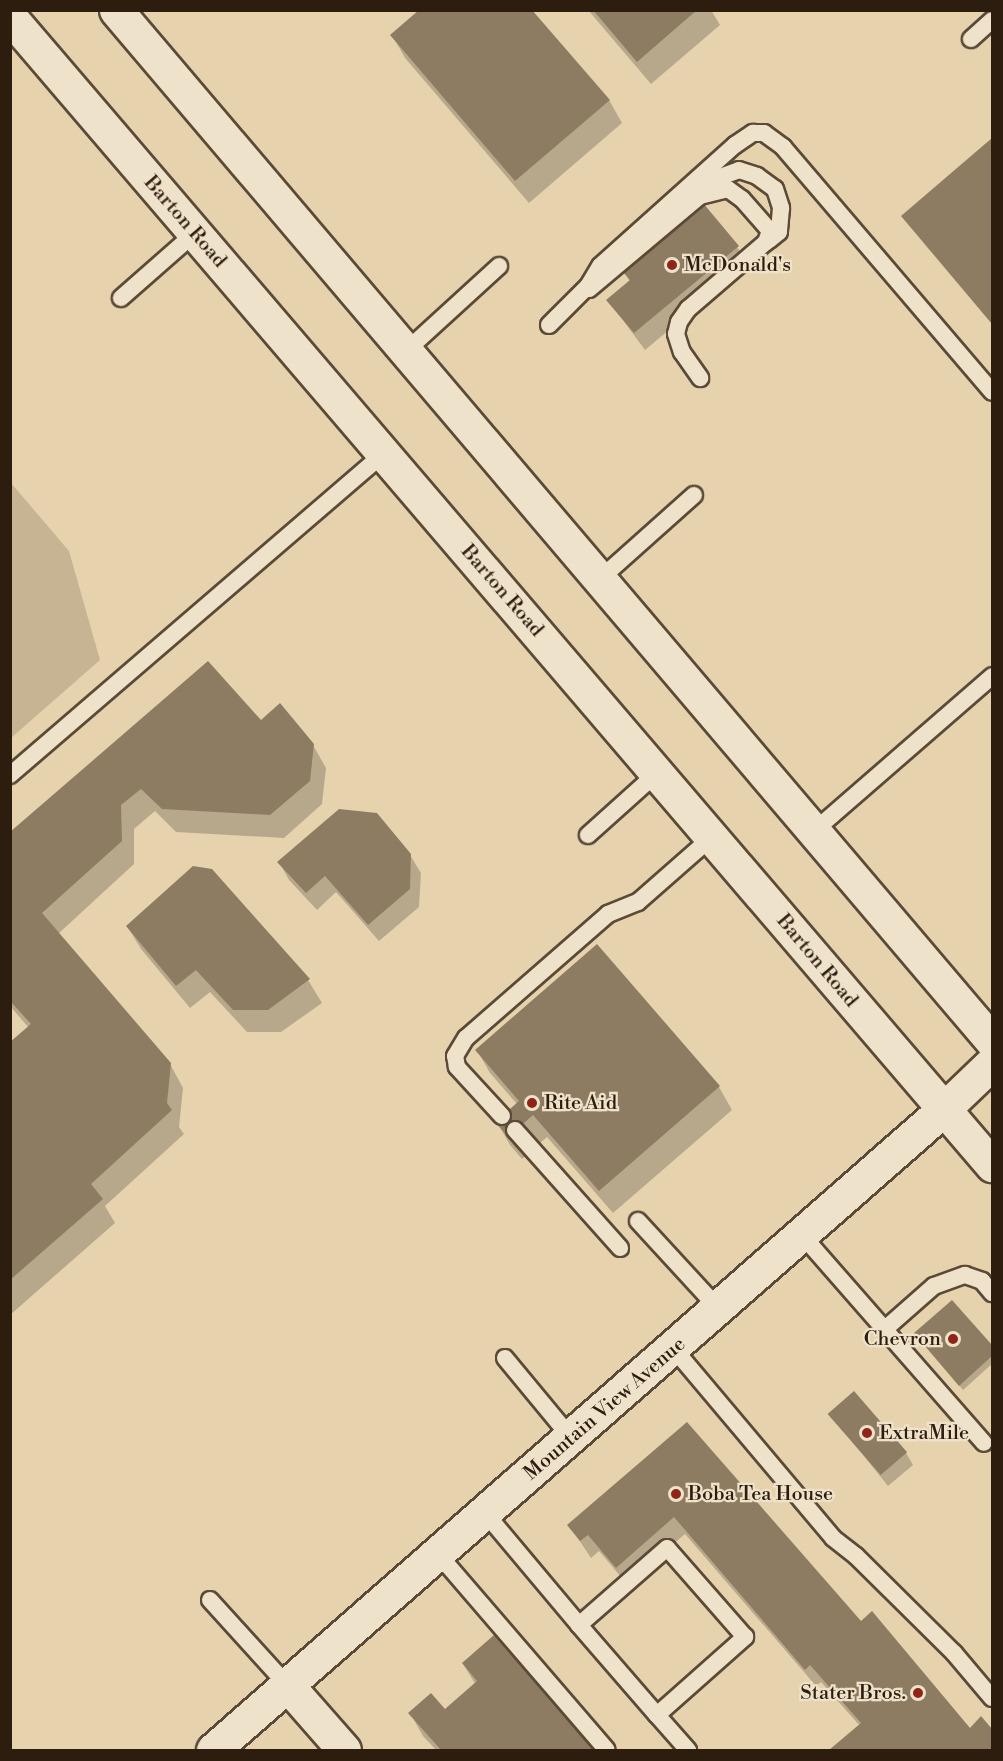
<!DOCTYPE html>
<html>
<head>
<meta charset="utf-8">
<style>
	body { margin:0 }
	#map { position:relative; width:1003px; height:1761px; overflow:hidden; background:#e6d3ae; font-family:"Libre Bodoni",serif }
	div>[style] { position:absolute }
	.green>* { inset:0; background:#c7b493 }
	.shadow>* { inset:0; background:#0003 }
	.building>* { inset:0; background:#8d7c62; transform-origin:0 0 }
	.roads { filter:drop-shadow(2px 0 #5b4a37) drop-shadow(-2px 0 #5b4a37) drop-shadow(0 2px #5b4a37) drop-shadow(0 -2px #5b4a37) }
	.service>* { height:16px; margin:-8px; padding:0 8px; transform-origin:8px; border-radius:8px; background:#efe2ca }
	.minor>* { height:33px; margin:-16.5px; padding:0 16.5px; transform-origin:16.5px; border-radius:16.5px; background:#efe2ca }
	.tertiary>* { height:33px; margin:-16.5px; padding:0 16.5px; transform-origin:16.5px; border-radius:16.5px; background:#efe2ca }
	.secondary>* { height:33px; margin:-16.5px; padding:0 16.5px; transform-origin:16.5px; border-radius:16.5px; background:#efe2ca }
	.dots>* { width:16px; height:16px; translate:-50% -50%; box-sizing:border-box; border:3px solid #efe2ca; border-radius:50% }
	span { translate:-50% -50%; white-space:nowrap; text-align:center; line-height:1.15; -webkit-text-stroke:4.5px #efe2ca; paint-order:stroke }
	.street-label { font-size:20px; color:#2d1d0f }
	.poi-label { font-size:20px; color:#2d1d0f }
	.left { translate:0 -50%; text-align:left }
	.right { translate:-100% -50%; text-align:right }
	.frame { position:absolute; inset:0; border:12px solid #2d1d0f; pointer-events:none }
</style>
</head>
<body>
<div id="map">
	<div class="green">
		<i style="clip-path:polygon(11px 483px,69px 551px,100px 660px,11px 738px)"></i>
	</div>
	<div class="shadow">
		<i style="clip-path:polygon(588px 10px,711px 10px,720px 25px,651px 84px)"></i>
		<i style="clip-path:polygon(392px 35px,609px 100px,622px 123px,529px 203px,405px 58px)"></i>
		<i style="clip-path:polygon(992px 140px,992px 324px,903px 216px)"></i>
		<i style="clip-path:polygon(737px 247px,748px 264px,645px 350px,608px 300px,630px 282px,624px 271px)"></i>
		<i style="clip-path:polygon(261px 722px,313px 745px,326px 768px,322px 804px,284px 838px,176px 832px,155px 811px,134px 829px,134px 864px,58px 934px,170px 1064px,183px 1088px,179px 1127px,184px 1134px,105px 1206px,115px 1223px,10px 1315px,10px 1044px,29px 1028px,10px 1006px,10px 834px)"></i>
		<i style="clip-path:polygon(410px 855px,421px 873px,419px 907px,379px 941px,336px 892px,317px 910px,289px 880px,279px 862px)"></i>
		<i style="clip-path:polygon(127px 926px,308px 980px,322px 1003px,281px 1032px,247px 1032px,210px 992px,190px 1008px,141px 949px)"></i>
		<i style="clip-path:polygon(477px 1050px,719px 1087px,732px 1110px,613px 1213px,547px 1137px,522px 1159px,510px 1145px,497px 1122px,517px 1104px,490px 1073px)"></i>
		<i style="clip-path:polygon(952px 1302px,992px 1347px,992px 1364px,963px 1390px,919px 1339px)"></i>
		<i style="clip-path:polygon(830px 1414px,906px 1453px,913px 1465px,888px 1486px)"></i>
		<i style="clip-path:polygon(687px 1424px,861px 1623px,970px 1731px,981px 1718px,992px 1732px,992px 1750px,832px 1750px,860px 1726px,821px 1682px,816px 1686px,685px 1534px,627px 1584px,599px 1551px,591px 1558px,569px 1525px)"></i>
		<i style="clip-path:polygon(494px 1637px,592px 1750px,436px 1750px,423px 1736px,410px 1713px,445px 1712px,476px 1685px,463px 1664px)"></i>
	</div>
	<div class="building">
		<i style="clip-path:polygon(419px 10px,532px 10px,610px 100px,515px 181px,390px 35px)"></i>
		<i style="clip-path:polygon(593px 10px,697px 10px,637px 62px)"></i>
		<i style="clip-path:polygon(992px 138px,992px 324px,901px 216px)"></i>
		<i style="clip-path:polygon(703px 203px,739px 246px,634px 333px,606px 300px,630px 280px,622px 271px)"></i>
		<i style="clip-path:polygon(208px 661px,261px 720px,280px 703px,314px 744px,310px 781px,270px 815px,162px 809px,141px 789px,121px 805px,122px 841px,42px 913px,171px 1063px,167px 1103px,172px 1110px,91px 1184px,103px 1199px,10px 1280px,10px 1042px,31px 1024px,10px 1001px,10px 832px)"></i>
		<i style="clip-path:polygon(339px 809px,377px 813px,411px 854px,410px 889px,368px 925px,325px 876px,306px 893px,277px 862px)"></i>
		<i style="clip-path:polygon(193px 866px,212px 869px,310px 979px,268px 1010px,233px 1010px,196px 970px,176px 986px,126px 926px)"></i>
		<i style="clip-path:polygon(597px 944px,720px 1086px,599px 1191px,533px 1115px,508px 1137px,495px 1122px,519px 1101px,475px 1050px)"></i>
		<i style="clip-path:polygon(952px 1300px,992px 1345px,992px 1356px,959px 1386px,914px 1333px)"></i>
		<i style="left:854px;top:1391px;width:81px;height:35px;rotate:49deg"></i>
		<i style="clip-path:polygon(687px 1422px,861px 1621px,872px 1611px,970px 1728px,981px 1716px,992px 1729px,992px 1750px,829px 1750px,861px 1723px,810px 1665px,805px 1670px,674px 1517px,616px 1568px,588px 1535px,580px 1541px,567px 1525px)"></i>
		<i style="clip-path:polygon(494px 1635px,594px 1750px,441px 1750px,408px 1713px,431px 1693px,445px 1709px,477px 1681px,462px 1663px)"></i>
	</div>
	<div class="roads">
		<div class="service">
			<i style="left:971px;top:39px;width:28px;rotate:-42deg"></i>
			<i style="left:705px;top:191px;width:21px;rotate:-43deg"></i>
			<i style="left:720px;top:177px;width:20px;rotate:-20deg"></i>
			<i style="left:739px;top:170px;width:19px;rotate:18deg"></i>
			<i style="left:757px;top:176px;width:22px;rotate:36deg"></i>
			<i style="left:775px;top:189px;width:20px;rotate:72deg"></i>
			<i style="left:781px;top:208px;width:24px;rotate:95deg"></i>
			<i style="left:779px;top:232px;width:13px;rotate:141deg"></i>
			<i style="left:589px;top:289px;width:145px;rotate:-40deg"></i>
			<i style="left:700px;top:196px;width:29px;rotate:-14deg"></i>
			<i style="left:728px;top:189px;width:17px;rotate:36deg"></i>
			<i style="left:742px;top:199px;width:43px;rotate:48.8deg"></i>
			<i style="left:770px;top:231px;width:12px;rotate:110deg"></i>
			<i style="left:766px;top:242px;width:103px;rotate:139.3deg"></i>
			<i style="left:688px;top:309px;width:16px;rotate:125deg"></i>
			<i style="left:679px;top:322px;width:12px;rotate:104deg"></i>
			<i style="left:676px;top:334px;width:19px;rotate:72deg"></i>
			<i style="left:682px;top:352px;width:32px;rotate:55deg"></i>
			<i style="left:121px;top:298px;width:98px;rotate:-41.3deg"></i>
			<i style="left:549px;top:325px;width:55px;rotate:-45deg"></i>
			<i style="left:588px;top:286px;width:23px;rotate:-59deg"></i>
			<i style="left:600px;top:266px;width:181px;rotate:-41.9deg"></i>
			<i style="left:735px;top:145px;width:22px;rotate:-34deg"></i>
			<i style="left:753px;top:133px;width:11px"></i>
			<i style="left:764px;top:133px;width:24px;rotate:36deg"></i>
			<i style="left:783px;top:147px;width:322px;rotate:49.5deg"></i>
			<i style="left:406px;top:351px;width:126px;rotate:-42.4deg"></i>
			<i style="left:600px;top:579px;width:126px;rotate:-41.8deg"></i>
			<i style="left:10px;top:775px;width:494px;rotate:-40.7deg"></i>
			<i style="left:814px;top:831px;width:236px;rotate:-41deg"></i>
			<i style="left:588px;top:835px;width:93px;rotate:-41.9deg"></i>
			<i style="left:502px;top:1116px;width:67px;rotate:-132.6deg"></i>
			<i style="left:457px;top:1067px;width:11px;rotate:-100deg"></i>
			<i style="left:455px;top:1056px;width:21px;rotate:-59deg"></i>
			<i style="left:466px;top:1038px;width:189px;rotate:-41.1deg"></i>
			<i style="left:608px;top:914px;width:32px;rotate:-22deg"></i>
			<i style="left:638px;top:902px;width:98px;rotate:-41.3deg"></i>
			<i style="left:515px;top:1130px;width:158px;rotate:48.3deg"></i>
			<i style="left:638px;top:1221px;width:120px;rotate:47.4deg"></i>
			<i style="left:802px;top:1235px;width:276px;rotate:48.8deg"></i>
			<i style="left:885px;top:1329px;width:65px;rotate:-41.3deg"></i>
			<i style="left:934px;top:1286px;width:33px;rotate:-20deg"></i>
			<i style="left:965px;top:1275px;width:18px;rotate:19deg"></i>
			<i style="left:982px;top:1281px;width:16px;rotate:50deg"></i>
			<i style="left:674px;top:1349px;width:247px;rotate:49.9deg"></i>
			<i style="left:833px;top:1538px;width:29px;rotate:38deg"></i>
			<i style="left:856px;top:1556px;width:138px;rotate:44.7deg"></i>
			<i style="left:954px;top:1653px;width:59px;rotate:49.8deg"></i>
			<i style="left:505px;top:1358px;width:105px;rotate:50.4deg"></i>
			<i style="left:486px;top:1514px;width:145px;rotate:50deg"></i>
			<i style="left:579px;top:1625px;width:119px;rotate:49.1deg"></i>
			<i style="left:657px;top:1715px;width:118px;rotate:-41.6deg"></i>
			<i style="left:745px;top:1637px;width:118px;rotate:-131.2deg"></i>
			<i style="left:667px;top:1548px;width:117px;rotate:138.8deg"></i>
			<i style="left:439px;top:1555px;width:257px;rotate:49.3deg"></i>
			<i style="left:210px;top:1600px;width:116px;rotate:47.8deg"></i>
			<i style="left:657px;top:1715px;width:47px;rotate:48.5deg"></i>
		</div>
		<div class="minor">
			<i style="left:288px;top:1686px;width:85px;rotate:48.8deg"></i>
		</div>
		<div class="tertiary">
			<i style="left:944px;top:1109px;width:66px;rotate:-43.8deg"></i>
		</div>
		<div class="secondary">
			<i style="left:116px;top:10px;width:1353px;rotate:49.65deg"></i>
			<i style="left:10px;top:17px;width:1511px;rotate:49.46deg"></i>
			<i style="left:213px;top:1750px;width:972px;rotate:-41.25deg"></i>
		</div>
	</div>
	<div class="dots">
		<i style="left:672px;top:265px;background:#8f2418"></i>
		<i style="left:532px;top:1103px;background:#8f2418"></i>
		<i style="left:953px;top:1339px;background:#8f2418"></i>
		<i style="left:867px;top:1433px;background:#8f2418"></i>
		<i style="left:676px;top:1494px;background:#8f2418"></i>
		<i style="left:918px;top:1693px;background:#8f2418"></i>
	</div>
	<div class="street-label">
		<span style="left:185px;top:222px;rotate:49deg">Barton Road</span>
		<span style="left:502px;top:591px;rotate:49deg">Barton Road</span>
		<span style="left:817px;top:961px;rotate:50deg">Barton Road</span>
		<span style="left:605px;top:1409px;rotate:-41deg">Mountain View Avenue</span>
	</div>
	<div class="poi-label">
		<span class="left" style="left:684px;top:265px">McDonald's</span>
		<span class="left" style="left:544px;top:1103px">Rite Aid</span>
		<span class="right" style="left:941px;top:1339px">Chevron</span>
		<span class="left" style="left:879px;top:1433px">ExtraMile</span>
		<span class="left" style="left:688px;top:1494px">Boba Tea House</span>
		<span class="right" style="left:906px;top:1693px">Stater Bros.</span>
	</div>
	<div class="frame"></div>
</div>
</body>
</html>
